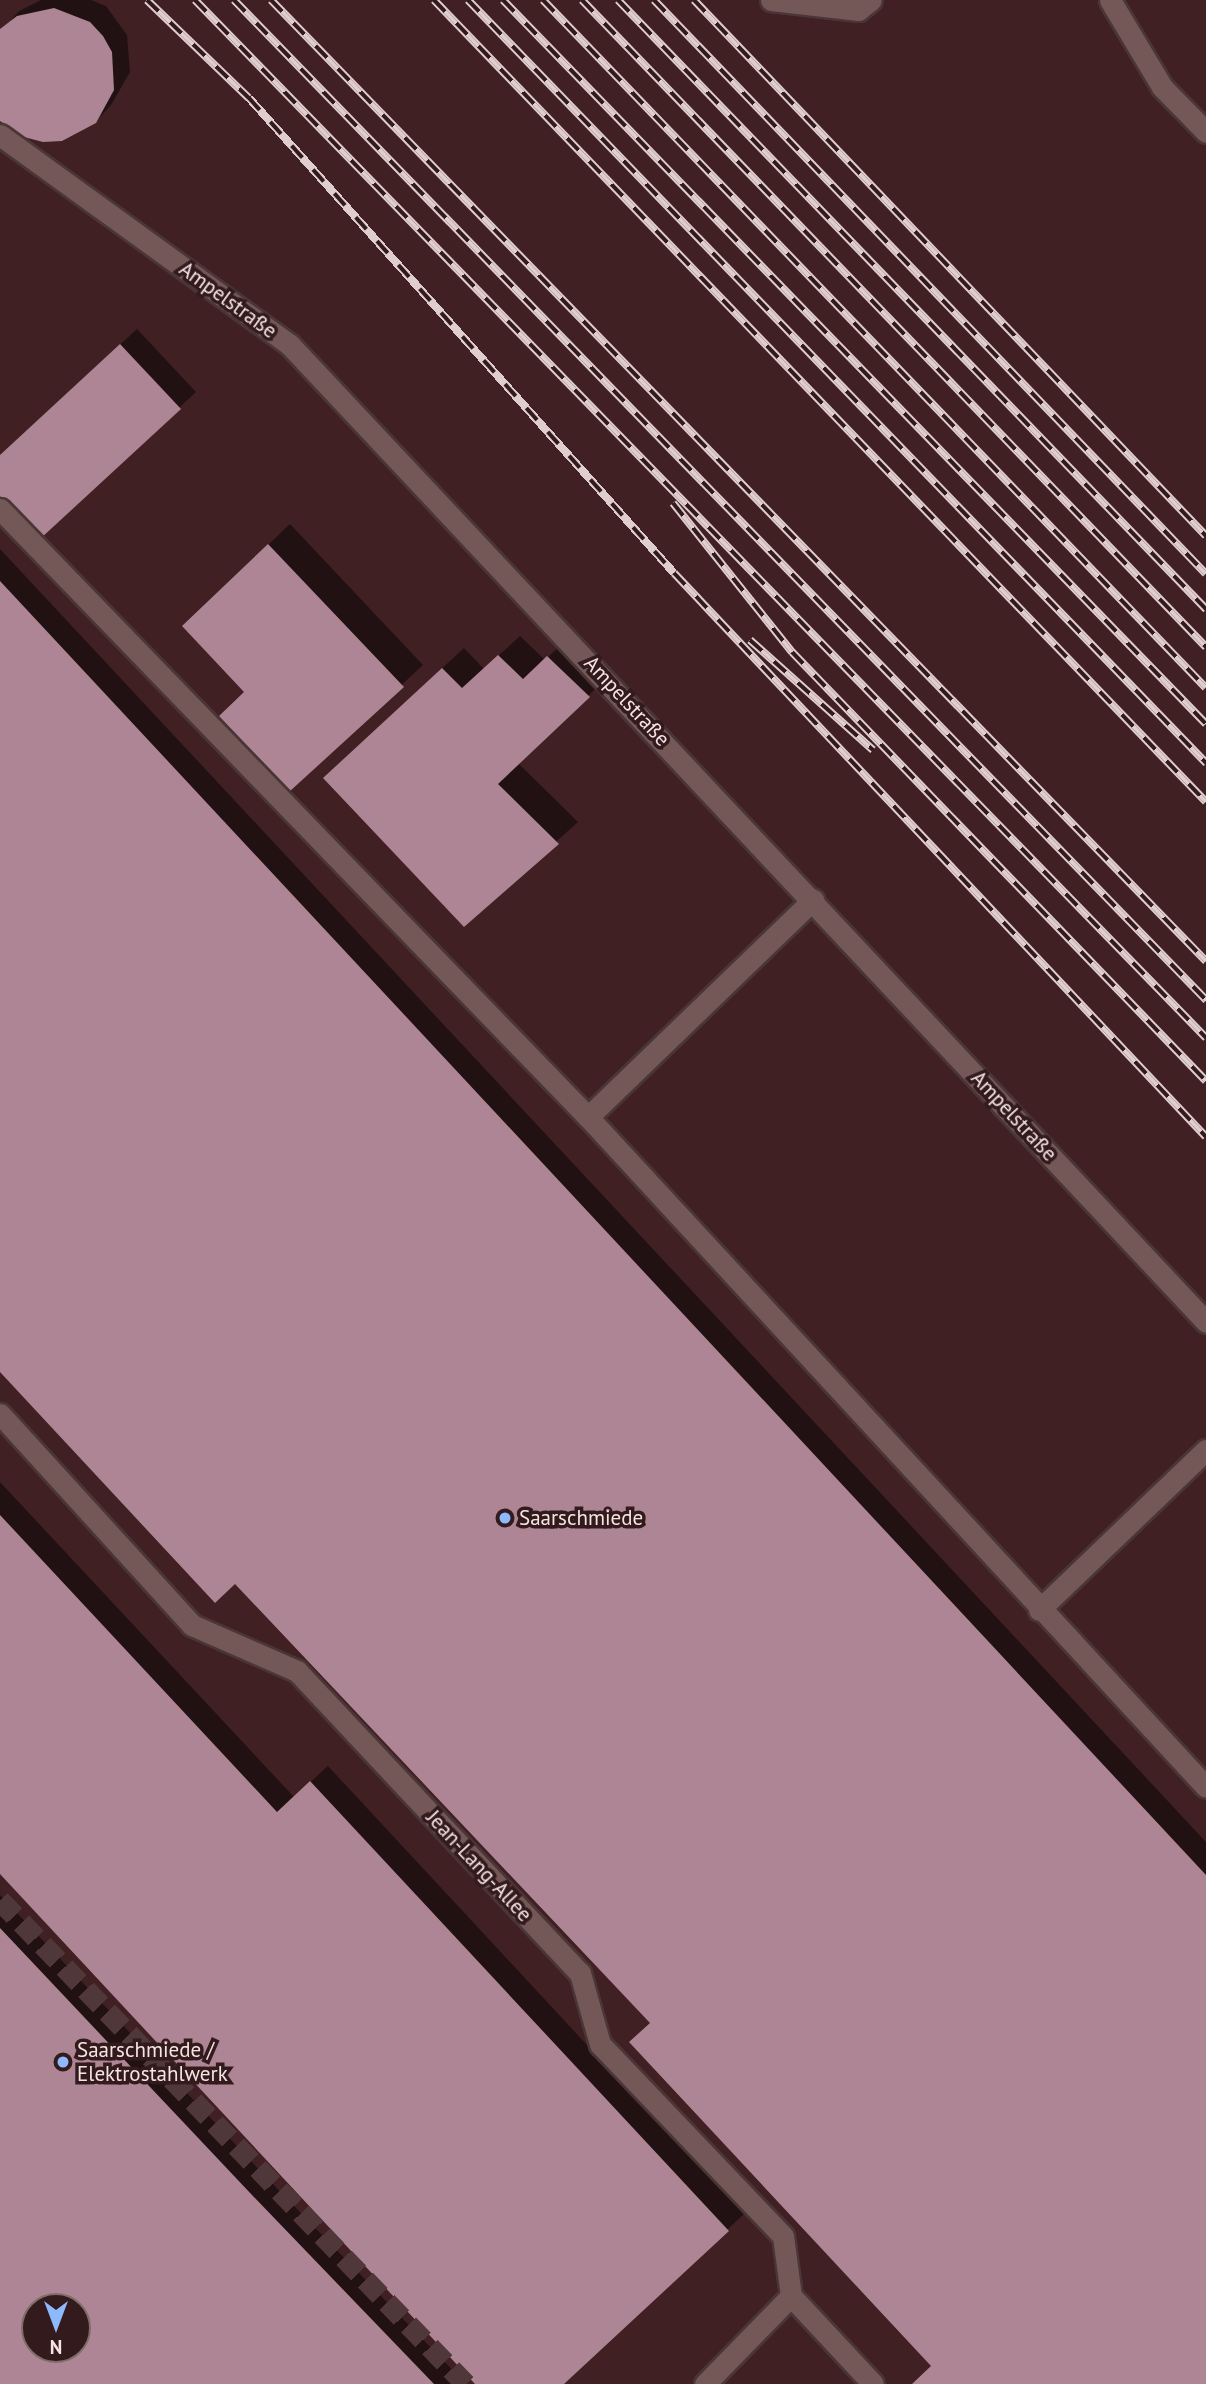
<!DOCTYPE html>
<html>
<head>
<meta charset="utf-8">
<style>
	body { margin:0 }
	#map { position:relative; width:1206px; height:2384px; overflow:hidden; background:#331a1c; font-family:"PT Sans",sans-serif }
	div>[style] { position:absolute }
	.built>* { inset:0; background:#402022 }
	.shadow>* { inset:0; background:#0007 }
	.building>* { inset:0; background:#ae8595 }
	.minor-tunnel>* { height:21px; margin-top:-10.5px; transform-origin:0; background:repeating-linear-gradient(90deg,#50383a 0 21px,transparent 0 31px) }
	.roads { filter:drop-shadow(2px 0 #4a3637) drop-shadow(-2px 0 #4a3637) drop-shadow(0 2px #4a3637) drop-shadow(0 -2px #4a3637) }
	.minor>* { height:21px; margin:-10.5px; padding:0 10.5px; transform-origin:10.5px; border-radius:10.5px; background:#745757 }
	.rail>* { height:8px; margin-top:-4px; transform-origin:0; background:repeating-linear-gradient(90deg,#331a1c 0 16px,#e0cdce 0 32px); box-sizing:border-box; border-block:2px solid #e0cdce }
	.dots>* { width:19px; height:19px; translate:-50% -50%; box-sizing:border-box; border:4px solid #331a1c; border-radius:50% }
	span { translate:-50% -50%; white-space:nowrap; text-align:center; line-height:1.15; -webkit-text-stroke:7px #331a1c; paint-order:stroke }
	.street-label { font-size:21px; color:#f6e4e5 }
	.poi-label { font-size:21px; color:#f6e4e5 }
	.left { translate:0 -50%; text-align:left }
	.north { position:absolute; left:21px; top:2293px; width:70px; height:70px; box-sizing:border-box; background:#331a1c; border:2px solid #816b6c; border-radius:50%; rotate:180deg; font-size:19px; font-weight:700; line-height:28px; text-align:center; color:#f6e4e5 }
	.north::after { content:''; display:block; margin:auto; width:24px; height:32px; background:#8eb9fc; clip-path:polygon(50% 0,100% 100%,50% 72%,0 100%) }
</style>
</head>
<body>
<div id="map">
	<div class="built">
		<i style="clip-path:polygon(evenodd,0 0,1206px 0,1206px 2384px,0 2384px,0 0,35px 2307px,77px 2307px,77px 2349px,35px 2349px,35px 2307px)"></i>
	</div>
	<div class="shadow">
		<i style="clip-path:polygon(41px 0,91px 0,106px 6px,127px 35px,130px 72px,111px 105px,95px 122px,43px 140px,8px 127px,0 119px,0 33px,19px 11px)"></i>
		<i style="clip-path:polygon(137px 329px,196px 392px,40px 537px,0 494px,0 456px)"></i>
		<i style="clip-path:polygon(290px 524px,423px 665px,289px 789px,205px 605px)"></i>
		<i style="clip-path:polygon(0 549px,1206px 1842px,1206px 2384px,913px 2384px,933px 2366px,651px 2022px,235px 1581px,0 1369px)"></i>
		<i style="clip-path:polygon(520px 636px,545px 660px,569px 637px,610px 675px,518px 763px,578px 822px,464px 924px,346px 757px,464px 648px,484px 669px)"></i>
		<i style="clip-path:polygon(0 1482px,294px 1797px,328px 1766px,744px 2214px,562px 2384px,478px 2384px,0 1871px)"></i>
		<i style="clip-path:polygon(evenodd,0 1895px,268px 2179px,466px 2384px,0 2384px,0 1895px,35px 2307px,77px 2307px,77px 2349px,35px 2349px,35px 2307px)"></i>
	</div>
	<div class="building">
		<i style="clip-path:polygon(54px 8px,90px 22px,103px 36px,112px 52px,114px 90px,96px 123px,62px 141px,43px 142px,24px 137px,0 121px,0 29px,17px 16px)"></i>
		<i style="clip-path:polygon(120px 344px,181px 409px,40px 539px,0 496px,0 455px)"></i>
		<i style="clip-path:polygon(268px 544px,404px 687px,289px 792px,219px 716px,244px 692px,182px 626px)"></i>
		<i style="clip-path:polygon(0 581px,1206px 1875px,1206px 2384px,912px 2384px,931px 2366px,629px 2042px,650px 2023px,235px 1584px,215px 1603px,0 1372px)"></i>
		<i style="clip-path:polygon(498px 655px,523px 679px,547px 656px,590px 697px,498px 784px,559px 844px,464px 927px,323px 778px,442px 668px,462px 688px)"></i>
		<i style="clip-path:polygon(0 1515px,277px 1812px,310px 1781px,729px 2231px,564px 2384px,475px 2384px,0 1874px)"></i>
		<i style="clip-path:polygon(evenodd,0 1928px,252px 2195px,434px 2384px,0 2384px,0 1928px,35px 2307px,77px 2307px,77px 2349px,35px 2349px,35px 2307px)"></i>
	</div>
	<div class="minor-tunnel">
		<i style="left:0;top:1900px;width:672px;rotate:46.09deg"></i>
	</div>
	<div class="roads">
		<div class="minor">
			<i style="left:771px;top:0;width:88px;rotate:6.6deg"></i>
			<i style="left:858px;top:10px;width:16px;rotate:-38deg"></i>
			<i style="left:1110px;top:0;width:101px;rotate:59.1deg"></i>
			<i style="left:1162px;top:87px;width:63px;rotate:45.6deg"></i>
			<i style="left:0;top:135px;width:357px;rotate:35.9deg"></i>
			<i style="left:289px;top:344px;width:1341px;rotate:46.84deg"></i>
			<i style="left:0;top:509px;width:846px;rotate:45.96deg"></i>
			<i style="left:588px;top:1117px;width:911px;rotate:47.31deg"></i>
			<i style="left:588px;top:1117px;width:313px;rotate:-44deg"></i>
			<i style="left:0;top:1414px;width:285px;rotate:47.7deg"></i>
			<i style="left:192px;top:1625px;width:115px;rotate:23.7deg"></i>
			<i style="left:297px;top:1671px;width:414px;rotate:46.9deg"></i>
			<i style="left:580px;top:1973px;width:74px;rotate:74.3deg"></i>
			<i style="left:600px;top:2044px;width:265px;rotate:46.4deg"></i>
			<i style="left:783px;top:2236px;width:61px;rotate:82.4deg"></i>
			<i style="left:791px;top:2296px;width:120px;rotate:47deg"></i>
			<i style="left:1039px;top:1610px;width:231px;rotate:-43.8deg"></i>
			<i style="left:705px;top:2384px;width:123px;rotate:-45.7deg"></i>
		</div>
	</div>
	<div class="rail">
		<i style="left:147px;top:0;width:141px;rotate:43.9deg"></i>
		<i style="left:249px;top:98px;width:637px;rotate:48.18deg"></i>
		<i style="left:674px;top:573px;width:775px;rotate:46.67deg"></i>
		<i style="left:195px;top:0;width:1449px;rotate:45.75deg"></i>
		<i style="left:234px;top:0;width:1395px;rotate:45.81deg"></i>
		<i style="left:271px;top:0;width:1341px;rotate:45.79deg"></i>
		<i style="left:434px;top:0;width:1113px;rotate:46.09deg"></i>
		<i style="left:468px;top:0;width:1062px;rotate:45.95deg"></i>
		<i style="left:503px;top:0;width:1009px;rotate:45.84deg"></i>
		<i style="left:543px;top:0;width:955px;rotate:46.06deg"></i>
		<i style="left:582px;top:0;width:899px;rotate:46.04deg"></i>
		<i style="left:618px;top:0;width:847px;rotate:46.01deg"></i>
		<i style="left:654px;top:0;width:796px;rotate:46.12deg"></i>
		<i style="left:694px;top:0;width:741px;rotate:46.31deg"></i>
		<i style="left:673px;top:503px;width:191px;rotate:51.4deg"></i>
		<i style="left:792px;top:652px;width:596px;rotate:46.02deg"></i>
		<i style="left:750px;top:640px;width:165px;rotate:41.8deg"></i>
	</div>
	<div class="dots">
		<i style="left:505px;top:1518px;background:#8eb9fc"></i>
		<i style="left:63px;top:2062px;background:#8eb9fc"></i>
	</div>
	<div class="street-label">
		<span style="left:228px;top:300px;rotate:36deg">Ampelstraße</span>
		<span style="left:627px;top:701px;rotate:47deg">Ampelstraße</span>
		<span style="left:1014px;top:1116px;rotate:47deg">Ampelstraße</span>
		<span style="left:479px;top:1866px;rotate:47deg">Jean-Lang-Allee</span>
	</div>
	<div class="poi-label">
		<span class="left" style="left:519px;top:1518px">Saarschmiede</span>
		<span class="left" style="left:77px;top:2062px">Saarschmiede /<br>Elektrostahlwerk</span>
	</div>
	<div class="north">N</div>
</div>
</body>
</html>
